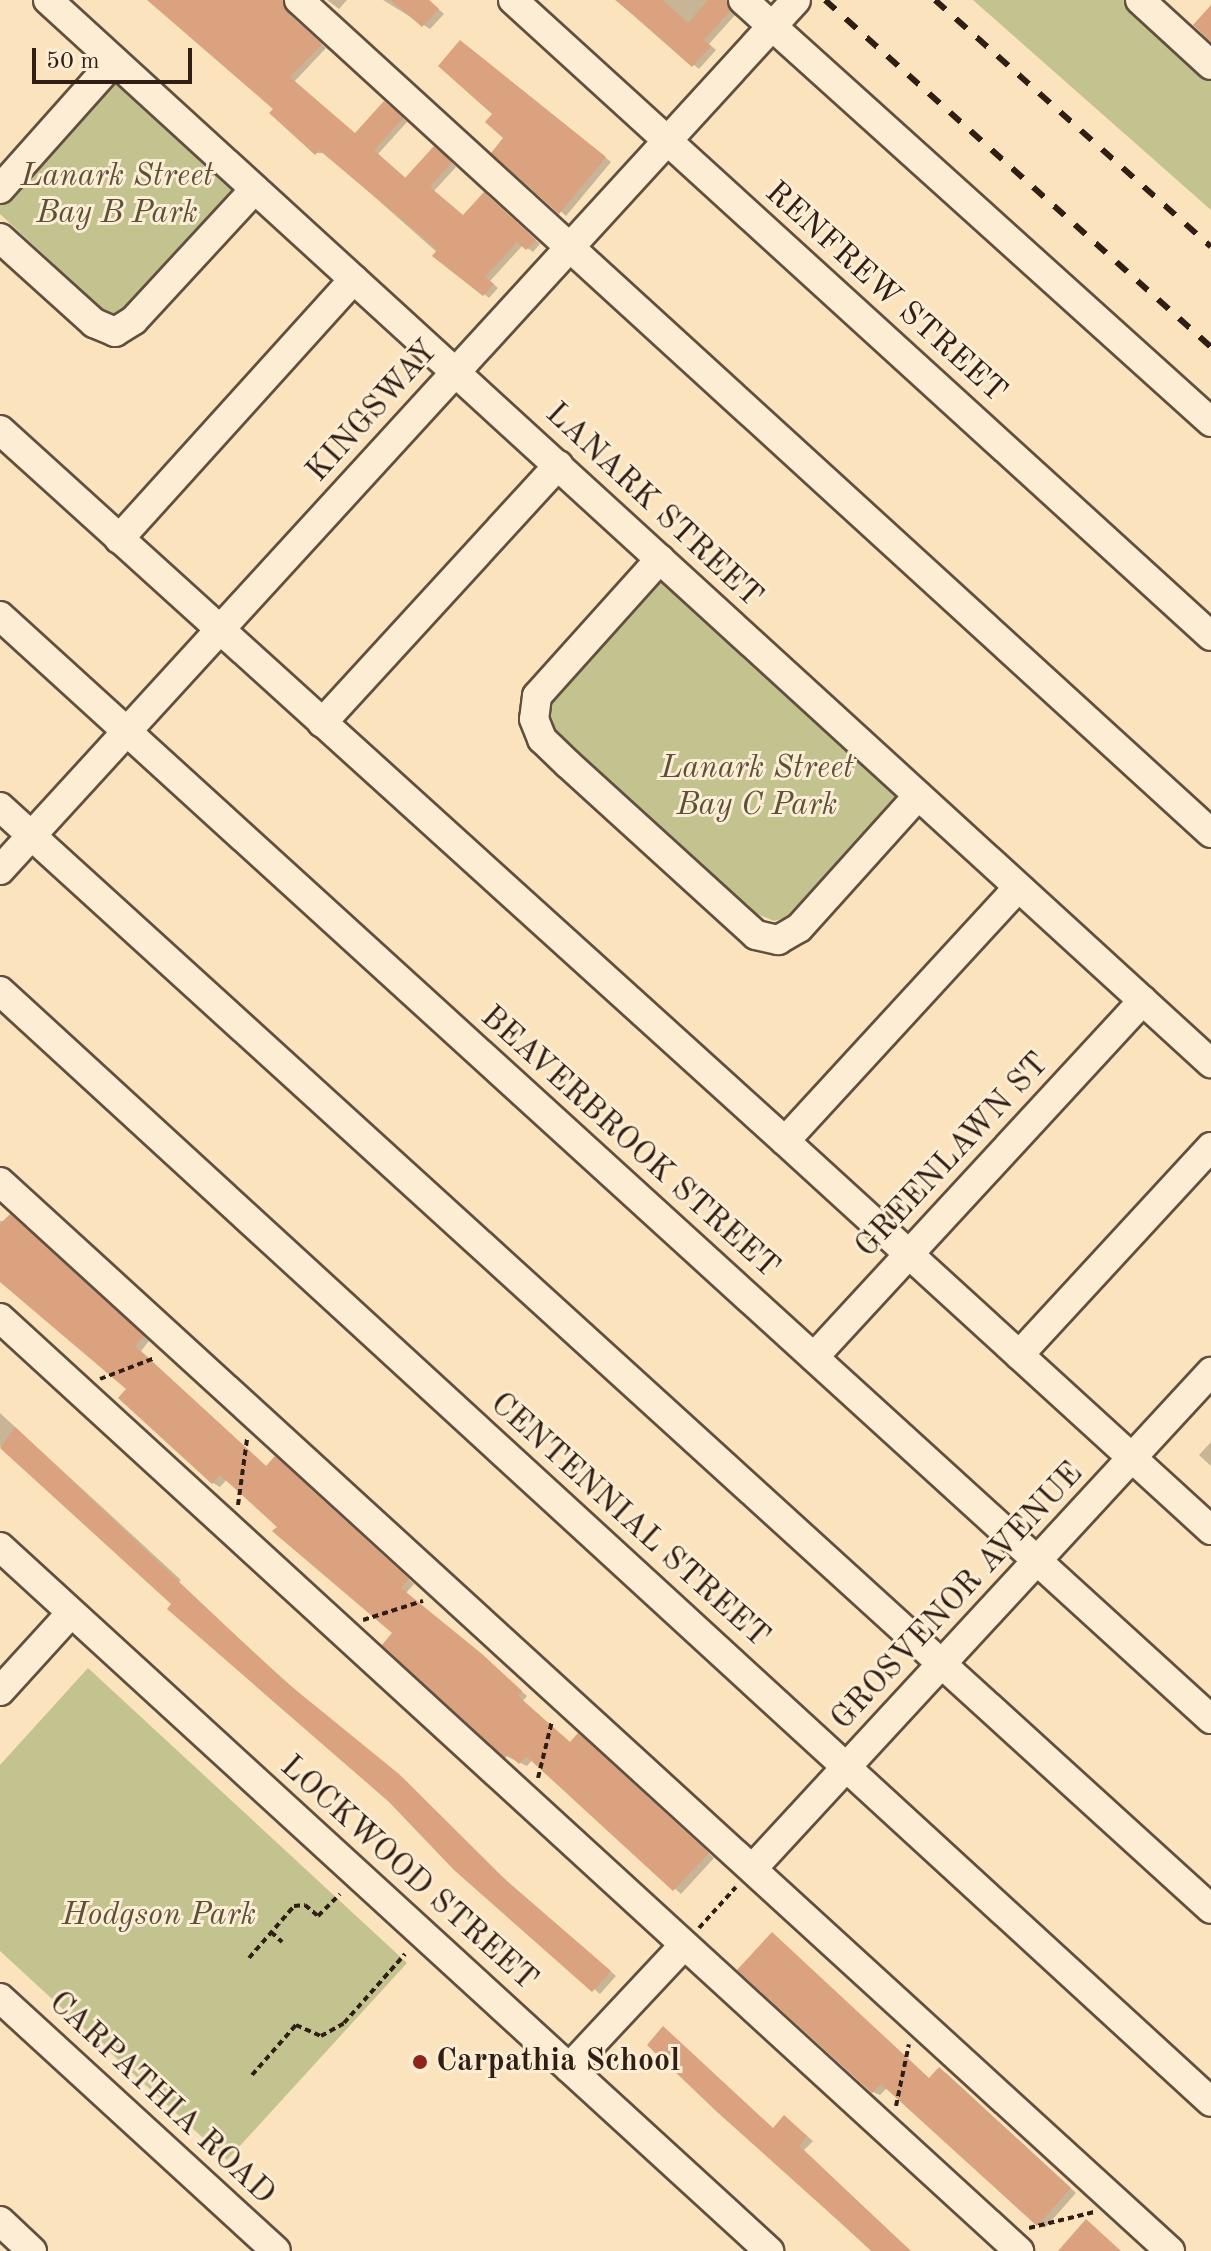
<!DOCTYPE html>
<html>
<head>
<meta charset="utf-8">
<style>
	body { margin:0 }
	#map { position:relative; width:1211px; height:2251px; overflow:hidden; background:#fbe3bd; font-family:"Old Standard TT",serif }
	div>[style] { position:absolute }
	.green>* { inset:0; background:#c2c38e }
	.shadow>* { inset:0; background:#0003 }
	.building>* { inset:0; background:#daa27e }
	.path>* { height:4px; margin-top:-2px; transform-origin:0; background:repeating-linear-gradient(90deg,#301e15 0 6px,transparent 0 10px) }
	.roads { filter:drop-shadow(2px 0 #634f3f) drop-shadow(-2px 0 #634f3f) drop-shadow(0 2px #634f3f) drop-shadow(0 -2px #634f3f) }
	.minor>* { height:28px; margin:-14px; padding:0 14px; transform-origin:14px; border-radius:14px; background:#fcedd4 }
	.rail>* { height:6px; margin-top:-3px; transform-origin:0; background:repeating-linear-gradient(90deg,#301e15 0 14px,transparent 0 28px) }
	.dots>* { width:22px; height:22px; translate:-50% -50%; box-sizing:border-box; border:4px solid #fcedd4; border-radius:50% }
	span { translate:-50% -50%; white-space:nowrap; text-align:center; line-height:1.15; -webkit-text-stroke:6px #fcedd4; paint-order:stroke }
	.park-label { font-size:32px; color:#5c5039; font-style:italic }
	.street-label { font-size:32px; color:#301e15 }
	.poi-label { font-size:32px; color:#301e15; font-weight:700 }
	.left { translate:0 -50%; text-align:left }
	.scale { position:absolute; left:32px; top:48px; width:160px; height:36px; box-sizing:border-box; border:4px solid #301e15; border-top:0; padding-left:10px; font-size:24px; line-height:28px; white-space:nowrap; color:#301e15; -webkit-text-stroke:6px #fcedd4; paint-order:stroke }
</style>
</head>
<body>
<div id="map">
	<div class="green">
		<i style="clip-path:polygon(973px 0,1124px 0,1211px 79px,1211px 210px)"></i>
		<i style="clip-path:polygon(115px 80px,233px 190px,113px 319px,0 214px,0 204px)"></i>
		<i style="clip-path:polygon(657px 575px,902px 794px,788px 917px,774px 921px,757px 914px,552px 728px,549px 702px)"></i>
		<i style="clip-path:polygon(88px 1668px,407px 1963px,227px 2160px,0 1951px,0 1765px)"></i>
	</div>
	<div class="shadow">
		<i style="clip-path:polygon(152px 0,286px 0,292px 17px,326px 48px,294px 82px,356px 135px,390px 106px,407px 122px,378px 154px,407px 179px,440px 152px,456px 167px,434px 191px,464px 217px,490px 198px,540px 244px,533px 252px,523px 245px,490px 281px,498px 288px,489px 298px,484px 294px,325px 153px,316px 153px,276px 109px)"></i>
		<i style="clip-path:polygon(327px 0,347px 0,339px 9px)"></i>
		<i style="clip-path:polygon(383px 0,429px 0,444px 14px,430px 29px)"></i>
		<i style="clip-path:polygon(615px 0,734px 0,736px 14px,709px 44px,716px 50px,699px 69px)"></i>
		<i style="clip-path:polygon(467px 46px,611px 162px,566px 216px,494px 152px,506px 138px)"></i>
		<i style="clip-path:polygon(16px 1220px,149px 1341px,141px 1351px,268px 1468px,282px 1463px,414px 1584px,406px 1593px,488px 1660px,527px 1696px,523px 1701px,572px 1744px,585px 1740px,714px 1858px,681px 1894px,533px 1759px,527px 1766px,506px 1756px,395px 1633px,227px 1479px,220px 1487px,213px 1483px,121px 1398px,129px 1389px,0 1272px,0 1221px)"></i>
		<i style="clip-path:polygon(0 1413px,181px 1580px,178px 1583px,335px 1726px,405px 1780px,508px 1882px,616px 1976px,600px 1994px,455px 1869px,390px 1801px,0 1446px)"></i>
		<i style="clip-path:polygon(1211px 1442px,1211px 1466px,1199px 1455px)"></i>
		<i style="clip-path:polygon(740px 1970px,930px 2079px,946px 2073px,1076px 2193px,1045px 2228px,1038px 2224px,888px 2087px,880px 2095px,873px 2092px)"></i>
		<i style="clip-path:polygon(650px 2045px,774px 2130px,791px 2122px,813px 2141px,804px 2150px,910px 2251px,871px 2251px)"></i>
	</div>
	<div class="building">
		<i style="clip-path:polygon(147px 0,282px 0,288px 13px,322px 44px,290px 77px,355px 133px,384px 101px,403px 118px,374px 150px,405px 178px,434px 146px,452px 162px,430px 187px,463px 215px,484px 192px,536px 240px,526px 250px,517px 242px,485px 277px,494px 284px,483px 296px,432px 256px,437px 250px,400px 218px,319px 150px,315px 155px,302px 143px,269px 113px,273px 109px)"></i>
		<i style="clip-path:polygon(391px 0,429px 0,439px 9px,422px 27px)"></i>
		<i style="clip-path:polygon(616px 0,662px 0,688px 23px,708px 0,726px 0,730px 11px,704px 40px,711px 46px,692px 67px)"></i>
		<i style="clip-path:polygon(1211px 5px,1211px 42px,1193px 25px)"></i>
		<i style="clip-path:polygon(460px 40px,606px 157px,559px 214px,491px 153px,503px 138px,485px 122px,492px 114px,438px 66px)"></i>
		<i style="clip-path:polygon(10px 1214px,144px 1336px,135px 1346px,266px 1466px,275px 1456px,409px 1579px,401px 1588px,482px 1654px,522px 1691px,518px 1696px,570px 1742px,578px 1733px,709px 1853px,673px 1891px,526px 1756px,519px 1764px,508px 1754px,505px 1758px,382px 1645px,392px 1633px,272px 1531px,277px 1527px,220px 1475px,212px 1484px,118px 1398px,126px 1389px,0 1282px,0 1224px)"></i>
		<i style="clip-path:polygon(15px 1427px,281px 1678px,399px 1774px,501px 1876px,611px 1971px,592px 1992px,454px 1870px,389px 1802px,167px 1609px,171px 1604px,0 1448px)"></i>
		<i style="clip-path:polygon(772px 1932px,929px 2078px,939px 2067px,1071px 2188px,1037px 2226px,881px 2084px,872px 2093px,737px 1970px)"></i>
		<i style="clip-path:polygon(663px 2026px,773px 2128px,784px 2115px,807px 2136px,799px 2146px,911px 2251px,872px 2251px,716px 2111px,647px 2045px)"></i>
		<i style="clip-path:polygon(1086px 2219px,1121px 2251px,1058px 2251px)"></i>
	</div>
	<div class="path">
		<i style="left:100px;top:1379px;width:59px;rotate:-20.9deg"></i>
		<i style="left:238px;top:1505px;width:67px;rotate:-82.2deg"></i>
		<i style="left:363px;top:1620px;width:63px;rotate:-17.6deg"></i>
		<i style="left:538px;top:1778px;width:59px;rotate:-76.2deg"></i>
		<i style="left:699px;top:1928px;width:55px;rotate:-47.9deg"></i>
		<i style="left:271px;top:1932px;width:15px;rotate:42deg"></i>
		<i style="left:249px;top:1958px;width:69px;rotate:-49.1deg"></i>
		<i style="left:294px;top:1906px;width:11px;rotate:-5deg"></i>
		<i style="left:305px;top:1905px;width:17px;rotate:40deg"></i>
		<i style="left:318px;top:1916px;width:31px;rotate:-45deg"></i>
		<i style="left:252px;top:2075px;width:67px;rotate:-48.7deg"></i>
		<i style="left:296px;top:2025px;width:27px;rotate:24deg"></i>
		<i style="left:321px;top:2036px;width:26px;rotate:-29deg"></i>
		<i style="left:344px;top:2023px;width:92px;rotate:-48.5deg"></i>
		<i style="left:896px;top:2106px;width:63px;rotate:-78.2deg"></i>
		<i style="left:1029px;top:2228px;width:67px;rotate:-13.8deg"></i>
	</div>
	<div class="roads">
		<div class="minor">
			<i style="left:48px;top:0;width:1576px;rotate:42.43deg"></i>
			<i style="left:299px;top:0;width:1235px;rotate:42.41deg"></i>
			<i style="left:513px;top:0;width:944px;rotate:42.34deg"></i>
			<i style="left:743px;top:0;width:630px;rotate:42.04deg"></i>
			<i style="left:1140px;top:0;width:96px;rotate:42.5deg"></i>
			<i style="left:0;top:189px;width:171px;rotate:-48.3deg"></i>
			<i style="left:0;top:238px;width:127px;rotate:42.1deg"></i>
			<i style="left:94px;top:323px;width:23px;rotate:23deg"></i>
			<i style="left:115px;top:332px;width:22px;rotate:-32deg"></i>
			<i style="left:134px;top:320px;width:178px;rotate:-47.3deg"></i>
			<i style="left:0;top:430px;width:1059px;rotate:42.17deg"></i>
			<i style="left:785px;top:1141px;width:344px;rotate:-47.4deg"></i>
			<i style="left:119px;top:539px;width:350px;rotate:-47.9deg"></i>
			<i style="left:660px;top:559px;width:184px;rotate:131.9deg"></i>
			<i style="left:537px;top:696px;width:23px;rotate:97deg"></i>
			<i style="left:534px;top:719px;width:22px;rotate:68deg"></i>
			<i style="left:542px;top:739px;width:36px;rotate:44deg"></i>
			<i style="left:568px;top:764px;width:254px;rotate:42.3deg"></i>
			<i style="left:756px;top:935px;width:23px;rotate:13deg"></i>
			<i style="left:778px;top:940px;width:24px;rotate:-30deg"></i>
			<i style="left:799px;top:928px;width:178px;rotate:-48deg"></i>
			<i style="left:0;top:616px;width:1638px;rotate:42.33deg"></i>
			<i style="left:322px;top:723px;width:350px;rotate:-47.5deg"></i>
			<i style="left:0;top:807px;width:1637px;rotate:42.3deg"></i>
			<i style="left:0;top:870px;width:1179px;rotate:-47.54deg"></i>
			<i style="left:0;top:991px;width:1643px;rotate:42.53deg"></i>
			<i style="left:785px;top:1141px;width:577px;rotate:42.4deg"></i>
			<i style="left:0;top:1182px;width:1585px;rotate:42.42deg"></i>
			<i style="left:0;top:1318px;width:1382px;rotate:42.48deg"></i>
			<i style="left:1019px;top:1355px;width:283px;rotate:-47.3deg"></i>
			<i style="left:814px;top:1357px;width:485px;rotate:-47.3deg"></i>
			<i style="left:0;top:1547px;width:1043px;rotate:42.47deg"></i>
			<i style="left:0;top:1691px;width:105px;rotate:-47.7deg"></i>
			<i style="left:754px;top:1867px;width:674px;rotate:-47.29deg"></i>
			<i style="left:0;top:1998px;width:374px;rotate:42.5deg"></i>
			<i style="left:569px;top:2068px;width:168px;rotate:-46.9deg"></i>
			<i style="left:0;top:2221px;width:44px;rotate:43.2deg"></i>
		</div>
	</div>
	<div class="rail">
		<i style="left:825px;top:0;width:519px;rotate:41.95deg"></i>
		<i style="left:935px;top:0;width:370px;rotate:41.8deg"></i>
	</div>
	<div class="dots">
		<i style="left:420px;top:2062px;background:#8f2418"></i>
	</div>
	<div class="park-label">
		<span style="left:117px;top:196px">Lanark Street<br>Bay B Park</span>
		<span style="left:757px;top:788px">Lanark Street<br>Bay C Park</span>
		<span style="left:159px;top:1916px">Hodgson Park</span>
	</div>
	<div class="street-label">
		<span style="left:885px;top:293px;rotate:42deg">RENFREW STREET</span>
		<span style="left:373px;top:412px;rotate:-48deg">KINGSWAY</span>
		<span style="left:653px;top:506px;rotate:43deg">LANARK STREET</span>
		<span style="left:629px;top:1143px;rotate:42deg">BEAVERBROOK STREET</span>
		<span style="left:953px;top:1156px;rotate:-47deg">GREENLAWN ST</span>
		<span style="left:629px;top:1521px;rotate:42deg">CENTENNIAL STREET</span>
		<span style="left:958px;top:1597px;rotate:-47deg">GROSVENOR AVENUE</span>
		<span style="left:408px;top:1874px;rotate:42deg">LOCKWOOD STREET</span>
		<span style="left:161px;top:2099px;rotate:43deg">CARPATHIA ROAD</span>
	</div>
	<div class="poi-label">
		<span class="left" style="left:436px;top:2062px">Carpathia School</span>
	</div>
	<div class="scale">50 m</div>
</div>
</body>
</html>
